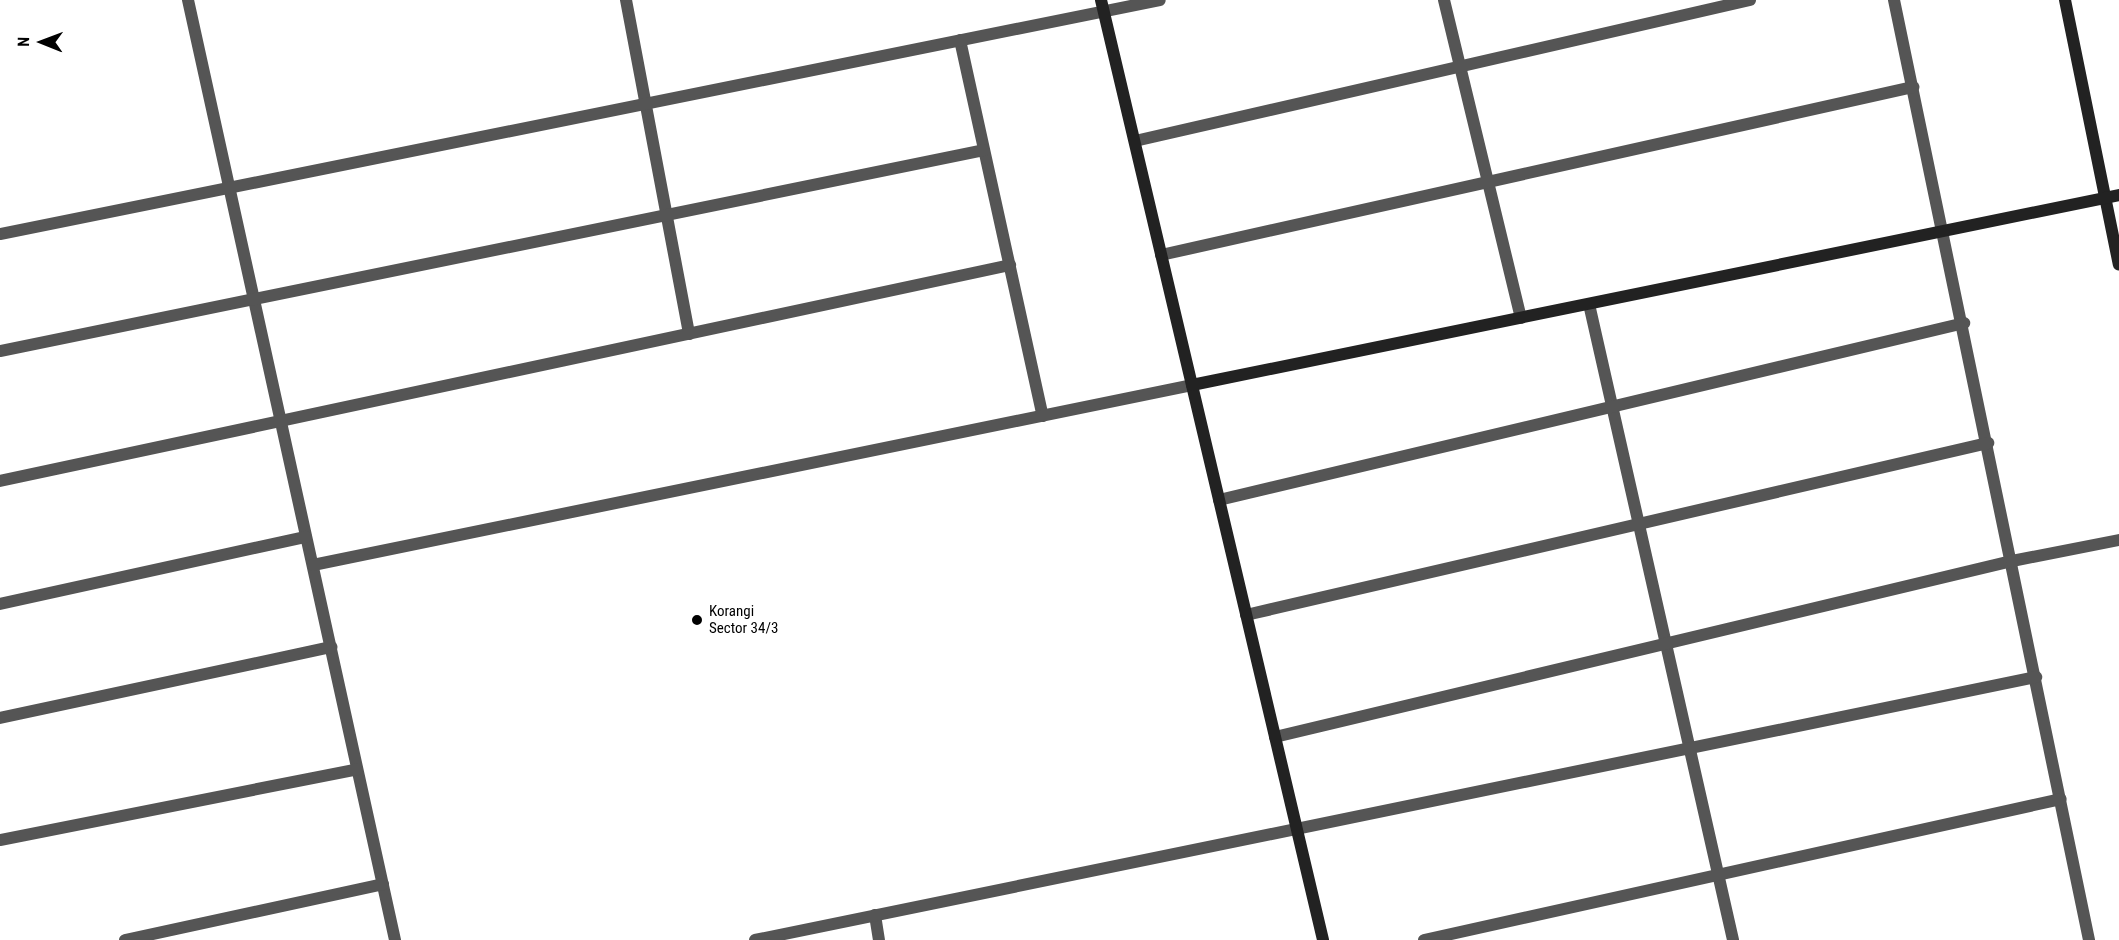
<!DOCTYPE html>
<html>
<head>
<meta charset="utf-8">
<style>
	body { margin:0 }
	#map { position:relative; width:2119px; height:940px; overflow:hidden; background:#fff; font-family:"Roboto Condensed",sans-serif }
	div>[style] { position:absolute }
	.street>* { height:12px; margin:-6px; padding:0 6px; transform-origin:6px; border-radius:6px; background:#555 }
	.secondary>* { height:12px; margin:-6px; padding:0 6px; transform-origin:6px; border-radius:6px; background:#222 }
	.dots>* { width:16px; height:16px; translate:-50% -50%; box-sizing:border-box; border:3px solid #fff; border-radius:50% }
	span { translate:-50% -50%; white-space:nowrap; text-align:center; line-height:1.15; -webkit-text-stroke:4.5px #fff; paint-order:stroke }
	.poi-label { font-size:15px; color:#000 }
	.left { translate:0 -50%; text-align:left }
	.north { position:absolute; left:12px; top:12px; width:60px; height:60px; -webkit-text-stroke:4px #fff; paint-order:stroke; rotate:271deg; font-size:16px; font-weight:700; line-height:24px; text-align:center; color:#000 }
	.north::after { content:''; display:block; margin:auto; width:21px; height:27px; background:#000; clip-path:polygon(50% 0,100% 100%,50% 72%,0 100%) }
</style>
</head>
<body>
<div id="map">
	<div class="street">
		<i style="left:188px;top:0;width:963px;rotate:77.58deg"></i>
		<i style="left:626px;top:0;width:340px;rotate:79.3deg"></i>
		<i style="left:1444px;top:0;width:327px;rotate:76.4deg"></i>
		<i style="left:1894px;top:0;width:960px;rotate:78.28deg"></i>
		<i style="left:960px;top:40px;width:385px;rotate:77.6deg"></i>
		<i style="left:1135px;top:141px;width:631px;rotate:-12.91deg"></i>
		<i style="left:0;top:234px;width:1183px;rotate:-11.4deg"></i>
		<i style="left:1161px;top:255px;width:771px;rotate:-12.59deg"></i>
		<i style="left:1589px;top:304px;width:652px;rotate:77.24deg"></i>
		<i style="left:0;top:351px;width:1004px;rotate:-11.54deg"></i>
		<i style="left:0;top:481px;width:1033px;rotate:-12.07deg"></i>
		<i style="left:1219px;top:500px;width:766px;rotate:-13.36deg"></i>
		<i style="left:313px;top:565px;width:897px;rotate:-11.57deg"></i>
		<i style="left:0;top:604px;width:313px;rotate:-12.4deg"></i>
		<i style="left:1246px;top:615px;width:762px;rotate:-13.05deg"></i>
		<i style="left:0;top:718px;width:339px;rotate:-12.1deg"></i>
		<i style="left:1275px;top:737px;width:758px;rotate:-13.43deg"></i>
		<i style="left:2012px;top:561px;width:109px;rotate:-11.1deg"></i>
		<i style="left:0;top:840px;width:364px;rotate:-11.2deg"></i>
		<i style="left:875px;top:915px;width:25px;rotate:81deg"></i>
		<i style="left:125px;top:940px;width:264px;rotate:-12.2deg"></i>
		<i style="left:755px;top:940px;width:1308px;rotate:-11.6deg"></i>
		<i style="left:1424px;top:940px;width:652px;rotate:-12.48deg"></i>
	</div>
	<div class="secondary">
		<i style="left:1101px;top:0;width:966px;rotate:76.71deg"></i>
		<i style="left:2065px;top:0;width:270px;rotate:78.5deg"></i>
		<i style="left:1192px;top:385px;width:946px;rotate:-11.58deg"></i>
	</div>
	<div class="dots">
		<i style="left:697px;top:620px;background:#000"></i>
	</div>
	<div class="poi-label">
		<span class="left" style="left:709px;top:620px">Korangi<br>Sector 34/3</span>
	</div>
	<div class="north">N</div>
</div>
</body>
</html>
